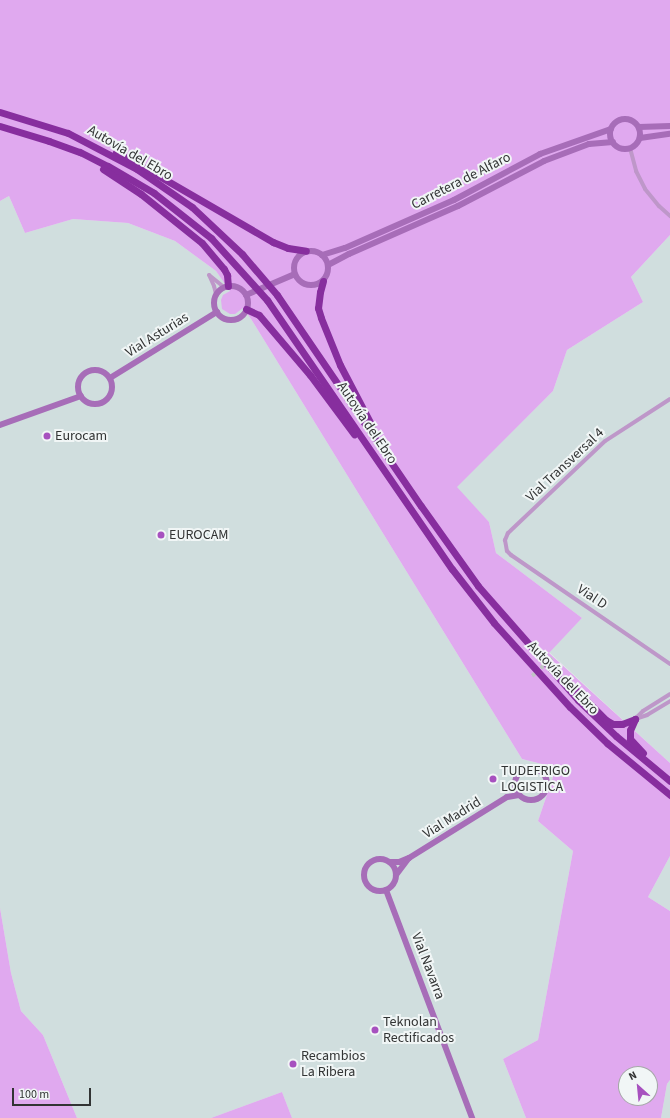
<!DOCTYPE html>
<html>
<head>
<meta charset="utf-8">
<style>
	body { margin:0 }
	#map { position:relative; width:670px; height:1118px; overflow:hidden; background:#e4e9e9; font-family:"Source Sans 3",sans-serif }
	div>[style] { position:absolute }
	.built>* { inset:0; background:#d0dede }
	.green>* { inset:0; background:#e0a9ef }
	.street-tunnel>* { height:4px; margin-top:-2px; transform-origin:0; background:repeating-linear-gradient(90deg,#c0c5c5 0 4px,transparent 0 6px) }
	.street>* { height:4px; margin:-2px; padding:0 2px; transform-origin:2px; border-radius:2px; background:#be97c9 }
	.secondary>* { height:6px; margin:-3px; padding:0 3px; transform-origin:3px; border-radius:3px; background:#a76db8 }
	.secondary>.ring { margin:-3px; padding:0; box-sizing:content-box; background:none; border:6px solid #a76db8; border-radius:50% }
	.highway>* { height:7px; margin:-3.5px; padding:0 3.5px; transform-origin:3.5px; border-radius:3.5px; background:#872e9e }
	.dots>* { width:11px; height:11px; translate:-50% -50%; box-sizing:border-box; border:2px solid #f1f6f6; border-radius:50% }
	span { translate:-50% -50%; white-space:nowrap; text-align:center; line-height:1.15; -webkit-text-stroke:4px #f1f6f6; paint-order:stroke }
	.street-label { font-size:14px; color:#323434 }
	.poi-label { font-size:14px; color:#323434 }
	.left { translate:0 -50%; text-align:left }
	.north { position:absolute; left:618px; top:1066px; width:40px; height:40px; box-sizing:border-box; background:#f1f6f6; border:1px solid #a5a8a8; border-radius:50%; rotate:333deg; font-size:11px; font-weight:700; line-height:16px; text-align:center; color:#323434 }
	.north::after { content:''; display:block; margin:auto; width:14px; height:18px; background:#a751bf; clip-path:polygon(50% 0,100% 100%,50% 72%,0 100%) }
	.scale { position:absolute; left:12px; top:1088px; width:79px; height:18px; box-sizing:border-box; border:2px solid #323434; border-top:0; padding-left:5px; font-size:12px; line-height:14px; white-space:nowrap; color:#323434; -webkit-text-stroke:3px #f1f6f6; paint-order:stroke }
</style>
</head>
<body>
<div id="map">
	<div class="built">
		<i style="clip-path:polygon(9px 196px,25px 233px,73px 219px,128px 223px,175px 241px,216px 271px,251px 319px,522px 759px,542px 764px,553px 777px,538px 821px,573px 851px,538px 1040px,503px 1059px,526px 1118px,292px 1118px,282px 1092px,211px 1118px,77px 1118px,43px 1035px,21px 1011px,11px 973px,0 908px,0 201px)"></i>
		<i style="clip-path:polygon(670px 235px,670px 763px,549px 652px,582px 618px,496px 553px,489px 522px,456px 487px,553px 391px,567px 350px,643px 302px,631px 277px)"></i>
		<i style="clip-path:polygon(670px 856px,670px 911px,648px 897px)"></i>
		<i style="clip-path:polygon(670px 1080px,670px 1118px,661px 1118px,667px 1084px)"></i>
	</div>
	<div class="green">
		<i style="clip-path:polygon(evenodd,0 0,670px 0,670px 235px,631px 277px,643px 302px,567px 350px,553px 391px,457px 487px,489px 522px,496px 553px,582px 618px,549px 653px,670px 763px,670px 856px,648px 897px,670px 911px,670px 1080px,667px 1084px,661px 1118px,526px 1118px,503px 1059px,538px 1040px,573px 851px,538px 821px,553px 777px,542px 764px,522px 759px,251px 319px,243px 308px,235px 314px,230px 314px,222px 309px,221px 300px,223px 295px,230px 291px,216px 271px,175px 241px,128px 223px,73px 219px,25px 233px,9px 196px,0 201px,0 0,626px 1074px,650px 1074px,650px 1098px,626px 1098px,626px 1074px)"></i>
		<i style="clip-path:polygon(0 908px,11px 973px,21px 1011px,43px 1035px,77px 1118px,0 1118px)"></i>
		<i style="clip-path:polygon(282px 1092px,292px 1118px,211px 1118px)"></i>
	</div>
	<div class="street-tunnel">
		<i style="left:532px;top:676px;width:27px;rotate:-42deg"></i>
	</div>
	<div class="street">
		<i style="left:630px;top:148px;width:24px;rotate:75deg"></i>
		<i style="left:636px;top:171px;width:20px;rotate:63deg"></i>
		<i style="left:645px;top:189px;width:22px;rotate:51deg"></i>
		<i style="left:659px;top:206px;width:15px;rotate:42deg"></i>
		<i style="left:216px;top:294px;width:8px;rotate:-104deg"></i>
		<i style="left:214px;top:286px;width:12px;rotate:-114deg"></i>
		<i style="left:209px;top:275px;width:19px;rotate:39deg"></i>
		<i style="left:670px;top:399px;width:77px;rotate:147.1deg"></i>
		<i style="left:605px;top:441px;width:134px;rotate:136.5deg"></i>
		<i style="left:508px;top:533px;width:8px;rotate:113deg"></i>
		<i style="left:505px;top:540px;width:11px;rotate:80deg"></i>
		<i style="left:507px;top:551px;width:6px;rotate:45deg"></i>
		<i style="left:511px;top:555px;width:193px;rotate:34.4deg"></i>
		<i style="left:635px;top:719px;width:11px;rotate:-45deg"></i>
		<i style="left:643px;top:711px;width:32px;rotate:-32deg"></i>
		<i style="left:635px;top:719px;width:13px;rotate:-18deg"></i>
		<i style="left:647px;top:715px;width:27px;rotate:-31deg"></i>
	</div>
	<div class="secondary">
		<i class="ring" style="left:610px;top:119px;width:24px;height:24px"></i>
		<i style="left:639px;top:127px;width:31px;rotate:-2deg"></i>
		<i style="left:640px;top:138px;width:30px;rotate:-8deg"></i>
		<i class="ring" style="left:294px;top:251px;width:28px;height:28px"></i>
		<i style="left:322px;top:255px;width:24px;rotate:-17deg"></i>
		<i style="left:345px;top:248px;width:119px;rotate:-23.8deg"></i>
		<i style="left:454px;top:200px;width:98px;rotate:-28.1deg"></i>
		<i style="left:540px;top:154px;width:75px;rotate:-19.4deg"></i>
		<i style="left:328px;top:265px;width:24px;rotate:-28deg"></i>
		<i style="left:349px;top:254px;width:119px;rotate:-23.8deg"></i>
		<i style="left:458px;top:206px;width:97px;rotate:-27.6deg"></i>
		<i style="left:544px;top:161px;width:48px;rotate:-20.7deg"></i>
		<i style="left:589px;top:144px;width:24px;rotate:-5deg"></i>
		<i class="ring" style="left:214px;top:286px;width:28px;height:28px"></i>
		<i style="left:246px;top:295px;width:53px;rotate:-23.2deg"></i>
		<i class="ring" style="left:78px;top:370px;width:28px;height:28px"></i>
		<i style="left:110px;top:378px;width:126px;rotate:-31.7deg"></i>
		<i style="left:0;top:425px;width:86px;rotate:-19.7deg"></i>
		<i class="ring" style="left:515px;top:768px;width:26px;height:26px"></i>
		<i class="ring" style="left:364px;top:859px;width:26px;height:26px"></i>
		<i style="left:390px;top:862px;width:9px"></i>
		<i style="left:399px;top:862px;width:11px;rotate:-22deg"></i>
		<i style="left:409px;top:858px;width:115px;rotate:-31.9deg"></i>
		<i style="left:507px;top:797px;width:12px;rotate:-9deg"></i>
		<i style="left:396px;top:875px;width:20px;rotate:-53deg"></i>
		<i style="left:386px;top:890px;width:244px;rotate:69.3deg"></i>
	</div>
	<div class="highway">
		<i style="left:0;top:112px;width:71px;rotate:17.2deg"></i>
		<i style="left:68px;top:133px;width:78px;rotate:27.6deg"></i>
		<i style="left:137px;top:169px;width:67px;rotate:34.6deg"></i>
		<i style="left:192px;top:207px;width:69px;rotate:43.2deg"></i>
		<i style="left:242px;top:254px;width:54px;rotate:49.5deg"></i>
		<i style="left:277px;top:295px;width:255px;rotate:55.7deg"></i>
		<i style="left:421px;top:506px;width:98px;rotate:54.5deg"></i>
		<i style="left:478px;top:586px;width:152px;rotate:48.7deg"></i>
		<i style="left:578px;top:700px;width:52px;rotate:43.5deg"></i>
		<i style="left:616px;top:736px;width:70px;rotate:39.8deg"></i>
		<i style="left:0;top:126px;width:51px;rotate:17deg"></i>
		<i style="left:49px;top:141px;width:33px;rotate:20deg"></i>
		<i style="left:80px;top:152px;width:31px;rotate:27deg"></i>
		<i style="left:108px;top:166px;width:53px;rotate:30.4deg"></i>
		<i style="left:154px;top:193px;width:73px;rotate:38.3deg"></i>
		<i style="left:211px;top:238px;width:84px;rotate:47.9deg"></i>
		<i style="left:267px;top:300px;width:326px;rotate:55.5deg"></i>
		<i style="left:452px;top:569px;width:68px;rotate:52.1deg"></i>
		<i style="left:494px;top:623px;width:113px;rotate:47.9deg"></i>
		<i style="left:570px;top:707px;width:52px;rotate:44.2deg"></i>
		<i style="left:607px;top:743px;width:82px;rotate:39.5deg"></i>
		<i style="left:116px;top:152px;width:35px;rotate:29deg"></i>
		<i style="left:147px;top:169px;width:146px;rotate:30.1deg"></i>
		<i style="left:273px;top:242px;width:16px;rotate:22deg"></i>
		<i style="left:288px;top:248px;width:18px;rotate:9deg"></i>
		<i style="left:103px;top:169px;width:45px;rotate:33.3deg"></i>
		<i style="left:141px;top:194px;width:78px;rotate:38.8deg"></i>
		<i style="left:202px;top:243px;width:34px;rotate:50deg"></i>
		<i style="left:224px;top:269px;width:7px;rotate:63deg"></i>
		<i style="left:227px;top:275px;width:11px;rotate:85deg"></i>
		<i style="left:323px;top:281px;width:11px;rotate:105deg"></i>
		<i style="left:320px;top:292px;width:16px;rotate:97deg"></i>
		<i style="left:318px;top:308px;width:10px;rotate:73deg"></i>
		<i style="left:321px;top:318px;width:51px;rotate:68deg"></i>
		<i style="left:340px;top:365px;width:69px;rotate:62.3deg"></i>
		<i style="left:246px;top:309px;width:14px;rotate:25deg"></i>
		<i style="left:259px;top:315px;width:79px;rotate:49.6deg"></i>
		<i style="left:310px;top:375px;width:74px;rotate:53.3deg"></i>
		<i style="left:567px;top:681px;width:55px;rotate:45deg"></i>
		<i style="left:606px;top:720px;width:8px;rotate:30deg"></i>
		<i style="left:613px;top:724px;width:9px"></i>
		<i style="left:622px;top:724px;width:14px;rotate:-21deg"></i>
		<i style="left:635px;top:719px;width:12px;rotate:114deg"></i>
		<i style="left:630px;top:730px;width:9px;rotate:90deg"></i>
		<i style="left:630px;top:739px;width:19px;rotate:47deg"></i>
	</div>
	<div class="dots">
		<i style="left:47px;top:436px;background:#a751bf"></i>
		<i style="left:161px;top:535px;background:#a751bf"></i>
		<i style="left:493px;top:779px;background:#a751bf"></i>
		<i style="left:375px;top:1030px;background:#a751bf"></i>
		<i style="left:293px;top:1064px;background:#a751bf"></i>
	</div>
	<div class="street-label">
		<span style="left:130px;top:153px;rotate:30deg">Autovía del Ebro</span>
		<span style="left:461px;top:181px;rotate:-27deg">Carretera de Alfaro</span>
		<span style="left:157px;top:335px;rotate:-32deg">Vial Asturias</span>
		<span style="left:367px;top:423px;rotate:56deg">Autovía del Ebro</span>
		<span style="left:565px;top:465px;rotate:-43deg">Vial Transversal 4</span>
		<span style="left:592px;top:597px;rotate:34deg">Vial D</span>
		<span style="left:563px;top:678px;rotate:46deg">Autovía del Ebro</span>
		<span style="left:452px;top:818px;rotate:-32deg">Vial Madrid</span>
		<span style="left:428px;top:966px;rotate:69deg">Vial Navarra</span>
	</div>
	<div class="poi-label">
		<span class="left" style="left:55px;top:436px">Eurocam</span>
		<span class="left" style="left:169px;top:535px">EUROCAM</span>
		<span class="left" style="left:501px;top:779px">TUDEFRIGO<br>LOGISTICA</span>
		<span class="left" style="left:383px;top:1030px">Teknolan<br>Rectificados</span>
		<span class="left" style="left:301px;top:1064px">Recambios<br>La Ribera</span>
	</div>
	<div class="north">N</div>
	<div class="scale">100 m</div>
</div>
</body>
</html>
